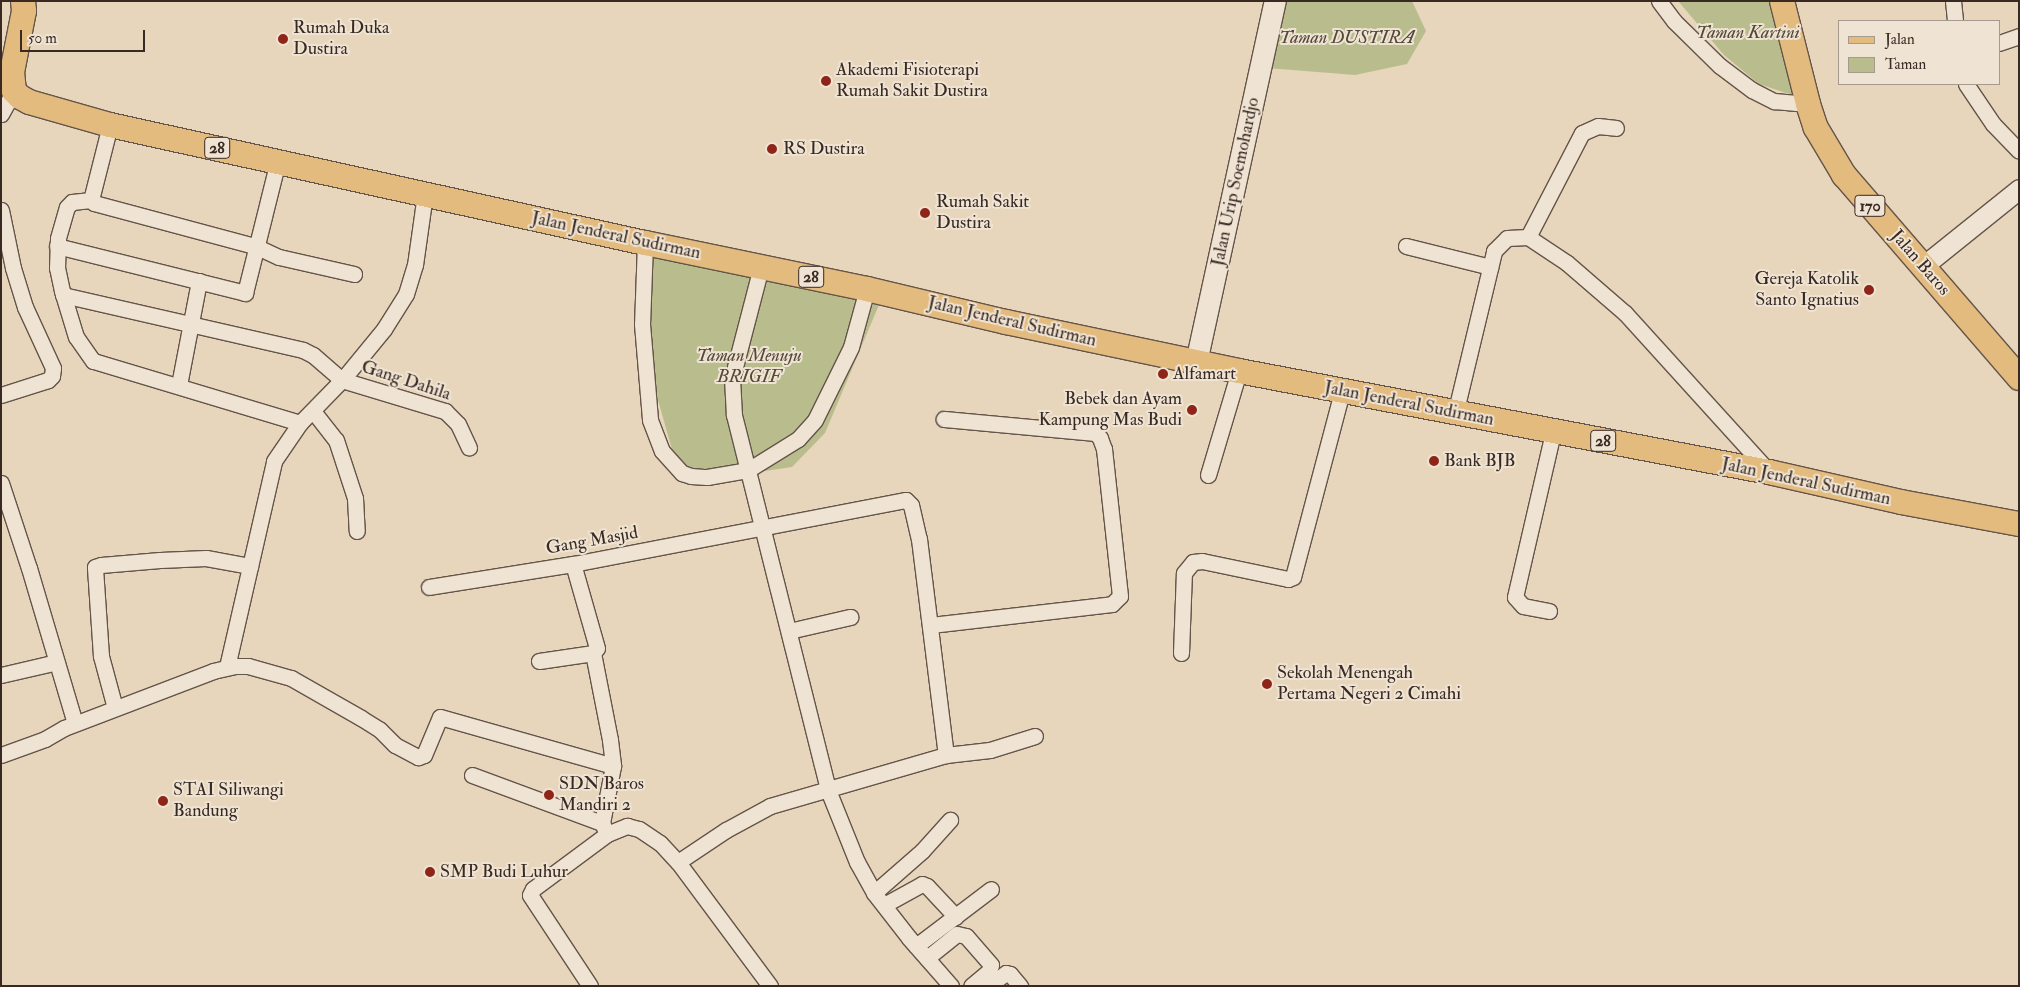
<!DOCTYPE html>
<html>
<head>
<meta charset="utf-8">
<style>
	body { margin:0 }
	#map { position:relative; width:2020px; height:987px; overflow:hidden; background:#e7d6bb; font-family:"IM FELL Double Pica",serif }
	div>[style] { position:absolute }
	.green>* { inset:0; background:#b9bd8e }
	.roads { filter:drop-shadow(1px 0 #645449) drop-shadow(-1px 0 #645449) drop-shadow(0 1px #645449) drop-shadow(0 -1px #645449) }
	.minor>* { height:15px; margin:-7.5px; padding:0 7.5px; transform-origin:7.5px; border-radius:7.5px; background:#efe4d3 }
	.tertiary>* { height:19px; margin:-9.5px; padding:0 9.5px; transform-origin:9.5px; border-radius:9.5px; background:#efe4d3 }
	.secondary>* { height:21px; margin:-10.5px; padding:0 10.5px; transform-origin:10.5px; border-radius:10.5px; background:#efe4d3 }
	.primary>* { height:24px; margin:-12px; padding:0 12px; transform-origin:12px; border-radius:12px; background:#e4bb7e }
	.dots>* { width:14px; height:14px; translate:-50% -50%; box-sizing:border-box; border:2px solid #efe4d3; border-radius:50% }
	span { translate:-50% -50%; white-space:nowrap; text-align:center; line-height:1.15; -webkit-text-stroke:4px #efe4d3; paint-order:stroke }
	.shield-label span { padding:1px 4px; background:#efe4d3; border:1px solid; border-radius:4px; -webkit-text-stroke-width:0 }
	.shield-label { font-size:16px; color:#392923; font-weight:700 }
	.poi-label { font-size:18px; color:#392923 }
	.left { translate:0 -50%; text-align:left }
	.right { translate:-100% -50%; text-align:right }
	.park-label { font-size:18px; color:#534738; font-style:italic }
	.street-label { font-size:18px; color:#392923 }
	.frame { position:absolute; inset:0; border:2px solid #392923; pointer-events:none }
	.legend { position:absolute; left:1838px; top:20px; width:162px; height:65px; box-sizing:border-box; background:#efe4d3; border:1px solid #a6998d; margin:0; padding:6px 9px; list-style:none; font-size:15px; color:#392923 }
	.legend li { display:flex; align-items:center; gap:10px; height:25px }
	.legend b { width:25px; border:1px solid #a6998d }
	.scale { position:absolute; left:20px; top:30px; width:125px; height:22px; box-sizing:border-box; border:2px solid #392923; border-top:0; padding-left:6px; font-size:15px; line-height:18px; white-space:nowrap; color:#392923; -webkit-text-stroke:4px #efe4d3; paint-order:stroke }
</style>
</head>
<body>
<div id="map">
	<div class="green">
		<i style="clip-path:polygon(1282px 1px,1412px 1px,1426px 31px,1407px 64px,1355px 75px,1268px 68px)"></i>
		<i style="clip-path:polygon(1678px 1px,1774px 1px,1798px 97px,1759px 84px,1724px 55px)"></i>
		<i style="clip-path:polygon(654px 249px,881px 300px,825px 433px,792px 467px,694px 482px,675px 460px,658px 400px,649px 326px)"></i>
	</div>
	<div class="roads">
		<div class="minor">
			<i style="left:1659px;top:1px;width:25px;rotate:53deg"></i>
			<i style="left:1674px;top:21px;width:64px;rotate:44.4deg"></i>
			<i style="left:1720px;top:66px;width:40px;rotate:37deg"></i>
			<i style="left:1752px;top:90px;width:25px;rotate:27deg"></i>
			<i style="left:1774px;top:101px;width:34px;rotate:5deg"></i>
			<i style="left:1953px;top:1px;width:20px;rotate:84deg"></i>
			<i style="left:1999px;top:43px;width:21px;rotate:-19deg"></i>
			<i style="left:1966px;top:84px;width:48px;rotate:56deg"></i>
			<i style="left:1993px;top:124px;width:37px;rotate:46deg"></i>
			<i style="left:1px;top:114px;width:26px;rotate:-61deg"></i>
			<i style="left:91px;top:200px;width:77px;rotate:-75.8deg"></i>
			<i style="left:1px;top:210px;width:59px;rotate:78.3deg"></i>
			<i style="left:13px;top:268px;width:41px;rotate:72.9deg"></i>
			<i style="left:25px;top:307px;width:67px;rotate:65.3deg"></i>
			<i style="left:53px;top:368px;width:8px;rotate:97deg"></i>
			<i style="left:52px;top:376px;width:6px;rotate:135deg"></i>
			<i style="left:48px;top:380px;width:49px;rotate:162.3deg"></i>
			<i style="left:1528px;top:237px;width:117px;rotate:-62.6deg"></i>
			<i style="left:1582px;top:133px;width:17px;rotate:-24deg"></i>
			<i style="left:1598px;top:126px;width:18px;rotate:6deg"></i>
			<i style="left:645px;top:243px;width:81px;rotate:92.1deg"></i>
			<i style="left:642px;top:324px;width:96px;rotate:85.2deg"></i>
			<i style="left:650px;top:420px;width:33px;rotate:69deg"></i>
			<i style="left:662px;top:451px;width:30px;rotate:48deg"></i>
			<i style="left:682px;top:473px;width:9px;rotate:18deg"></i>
			<i style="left:691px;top:476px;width:16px;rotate:4deg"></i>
			<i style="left:707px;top:477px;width:42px;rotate:-9.7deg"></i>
			<i style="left:748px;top:470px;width:59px;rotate:-31.8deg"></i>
			<i style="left:798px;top:439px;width:25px;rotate:-48deg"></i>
			<i style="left:815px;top:420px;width:81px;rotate:-63.7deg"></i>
			<i style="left:851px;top:347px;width:60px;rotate:-74.6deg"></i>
			<i style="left:57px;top:246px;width:194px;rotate:14deg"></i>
			<i style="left:245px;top:293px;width:136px;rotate:-76deg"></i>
			<i style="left:1406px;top:246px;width:87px;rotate:14deg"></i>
			<i style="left:761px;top:267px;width:115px;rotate:104.6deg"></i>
			<i style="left:732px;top:378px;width:37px;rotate:87deg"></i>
			<i style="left:734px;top:415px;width:387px;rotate:75.9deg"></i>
			<i style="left:828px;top:790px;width:78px;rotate:68.1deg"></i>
			<i style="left:857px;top:862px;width:35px;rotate:61deg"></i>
			<i style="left:874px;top:893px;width:57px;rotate:52.1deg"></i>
			<i style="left:909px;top:938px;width:64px;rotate:48.8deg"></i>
			<i style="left:63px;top:295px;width:246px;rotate:12.9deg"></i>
			<i style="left:303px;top:350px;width:11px;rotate:27deg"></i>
			<i style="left:313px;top:355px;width:38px;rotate:41deg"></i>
			<i style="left:342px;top:380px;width:108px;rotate:16.8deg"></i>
			<i style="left:445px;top:411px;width:18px;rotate:45deg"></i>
			<i style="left:458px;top:424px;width:26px;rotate:65deg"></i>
			<i style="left:179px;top:385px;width:106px;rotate:-79.1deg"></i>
			<i style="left:313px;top:411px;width:37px;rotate:52deg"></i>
			<i style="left:336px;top:440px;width:61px;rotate:71.9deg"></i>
			<i style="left:355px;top:498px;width:33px;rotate:87deg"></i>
			<i style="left:1455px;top:414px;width:168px;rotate:-76.5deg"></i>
			<i style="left:1494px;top:251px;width:18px;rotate:-45deg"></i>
			<i style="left:1507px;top:238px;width:21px;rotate:-3deg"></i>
			<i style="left:1528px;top:237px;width:47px;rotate:33.7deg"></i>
			<i style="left:1567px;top:263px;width:77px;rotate:40.8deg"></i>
			<i style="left:1625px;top:313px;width:215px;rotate:47.8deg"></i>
			<i style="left:300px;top:423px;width:216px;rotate:-163.3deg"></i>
			<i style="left:93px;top:361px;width:29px;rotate:-125deg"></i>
			<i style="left:76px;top:337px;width:48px;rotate:-106.9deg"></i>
			<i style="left:62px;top:291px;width:24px;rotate:-102deg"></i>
			<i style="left:57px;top:268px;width:30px;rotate:-88deg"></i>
			<i style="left:58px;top:238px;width:32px;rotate:-74deg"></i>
			<i style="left:67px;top:207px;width:7px;rotate:-45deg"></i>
			<i style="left:72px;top:202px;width:19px;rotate:-6deg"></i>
			<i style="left:91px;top:200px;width:4px;rotate:45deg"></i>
			<i style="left:94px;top:203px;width:167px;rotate:15deg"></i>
			<i style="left:255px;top:246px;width:26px;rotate:25deg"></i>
			<i style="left:279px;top:257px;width:77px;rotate:12.8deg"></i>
			<i style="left:1208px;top:475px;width:109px;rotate:-73.4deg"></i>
			<i style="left:1px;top:483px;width:89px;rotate:71.8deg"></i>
			<i style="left:29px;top:568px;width:162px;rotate:73.5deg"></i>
			<i style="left:429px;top:587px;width:146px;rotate:-9.1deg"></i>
			<i style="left:573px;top:564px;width:339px;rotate:-10.9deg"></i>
			<i style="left:906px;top:500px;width:7px;rotate:45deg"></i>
			<i style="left:911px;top:505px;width:35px;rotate:77deg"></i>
			<i style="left:919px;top:539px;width:218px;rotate:82.9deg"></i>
			<i style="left:1549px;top:611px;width:26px;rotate:-169deg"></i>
			<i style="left:1523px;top:606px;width:12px;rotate:-132deg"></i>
			<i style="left:1515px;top:597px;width:169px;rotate:-77deg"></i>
			<i style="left:931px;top:625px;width:182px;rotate:-6.6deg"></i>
			<i style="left:1112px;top:604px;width:11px;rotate:-45deg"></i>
			<i style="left:1120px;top:596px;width:148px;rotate:-96.2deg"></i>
			<i style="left:1104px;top:449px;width:12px;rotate:-110deg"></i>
			<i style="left:1100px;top:438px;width:6px;rotate:-129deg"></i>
			<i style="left:1096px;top:433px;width:153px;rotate:-174.7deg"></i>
			<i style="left:789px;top:631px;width:63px;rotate:-12.9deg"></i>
			<i style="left:593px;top:653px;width:89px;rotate:78.9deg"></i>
			<i style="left:610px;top:740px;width:26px;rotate:83deg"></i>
			<i style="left:1181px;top:653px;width:80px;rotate:-87.9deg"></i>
			<i style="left:1184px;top:573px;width:14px;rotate:-51deg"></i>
			<i style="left:1193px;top:562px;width:9px;rotate:-6deg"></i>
			<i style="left:1202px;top:561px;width:88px;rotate:11.8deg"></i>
			<i style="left:1288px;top:579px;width:5px;rotate:-22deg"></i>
			<i style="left:1293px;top:577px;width:191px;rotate:-75.2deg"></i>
			<i style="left:539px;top:661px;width:55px;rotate:-8.4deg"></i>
			<i style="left:593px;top:653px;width:6px;rotate:-51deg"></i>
			<i style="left:597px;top:648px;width:87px;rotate:-105.9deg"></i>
			<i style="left:227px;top:667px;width:211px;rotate:-77.1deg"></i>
			<i style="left:274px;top:461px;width:46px;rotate:-55.6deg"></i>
			<i style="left:300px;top:423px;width:62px;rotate:-45.7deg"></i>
			<i style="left:343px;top:379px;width:65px;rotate:-50.6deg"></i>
			<i style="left:384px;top:329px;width:41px;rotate:-57.8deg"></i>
			<i style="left:406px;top:294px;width:30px;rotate:-73deg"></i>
			<i style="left:415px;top:265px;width:72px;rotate:-82deg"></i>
			<i style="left:1px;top:675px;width:57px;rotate:-13.1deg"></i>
			<i style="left:115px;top:708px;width:54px;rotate:-105.1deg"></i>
			<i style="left:101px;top:656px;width:89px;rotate:-93.9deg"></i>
			<i style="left:95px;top:567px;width:6px;rotate:-18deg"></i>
			<i style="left:101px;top:565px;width:59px;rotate:-4.8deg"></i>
			<i style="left:160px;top:560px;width:46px;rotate:-2.5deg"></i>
			<i style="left:206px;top:558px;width:45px;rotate:10.3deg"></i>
			<i style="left:1px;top:755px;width:47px;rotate:-20deg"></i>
			<i style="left:45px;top:739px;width:22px;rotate:-30deg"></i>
			<i style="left:64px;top:728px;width:160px;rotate:-20.9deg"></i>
			<i style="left:213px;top:671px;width:23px;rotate:-13deg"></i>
			<i style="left:235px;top:666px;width:13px"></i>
			<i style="left:248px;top:666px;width:45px;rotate:15.6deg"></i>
			<i style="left:291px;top:678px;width:81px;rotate:29.7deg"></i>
			<i style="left:361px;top:718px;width:22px;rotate:32deg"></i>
			<i style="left:380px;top:730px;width:21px;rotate:45deg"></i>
			<i style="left:395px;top:745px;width:26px;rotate:28deg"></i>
			<i style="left:418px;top:757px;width:6px;rotate:-18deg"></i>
			<i style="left:424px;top:755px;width:41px;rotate:-67.2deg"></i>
			<i style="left:440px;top:717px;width:180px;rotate:15.8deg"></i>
			<i style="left:613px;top:766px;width:58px;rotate:100.9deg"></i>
			<i style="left:602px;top:823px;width:12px;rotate:66deg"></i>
			<i style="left:607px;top:834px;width:22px;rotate:-22deg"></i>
			<i style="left:627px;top:826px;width:12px;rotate:14deg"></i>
			<i style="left:639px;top:829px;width:25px;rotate:34deg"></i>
			<i style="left:660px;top:843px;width:26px;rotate:47deg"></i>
			<i style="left:472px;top:775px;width:139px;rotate:20.3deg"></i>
			<i style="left:874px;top:893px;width:64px;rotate:-41.2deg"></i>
			<i style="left:922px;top:851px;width:42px;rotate:-47.9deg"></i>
			<i style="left:884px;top:905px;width:43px;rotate:-28.9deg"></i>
			<i style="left:922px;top:884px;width:5px;rotate:22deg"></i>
			<i style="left:927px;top:886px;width:42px;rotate:46.9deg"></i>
			<i style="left:916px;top:946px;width:94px;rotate:-37.2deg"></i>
			<i style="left:927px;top:958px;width:38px;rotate:-39deg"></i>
			<i style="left:957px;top:934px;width:9px;rotate:13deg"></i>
			<i style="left:966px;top:936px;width:38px;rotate:49deg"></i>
			<i style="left:991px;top:965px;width:6px;rotate:108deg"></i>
			<i style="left:989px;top:971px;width:23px;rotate:140deg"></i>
			<i style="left:590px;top:986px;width:109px;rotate:-123.4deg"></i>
			<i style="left:530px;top:895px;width:7px;rotate:-63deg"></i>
			<i style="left:533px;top:889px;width:92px;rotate:-36.6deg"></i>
			<i style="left:770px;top:986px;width:154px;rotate:-126.6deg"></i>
			<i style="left:678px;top:862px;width:58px;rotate:-33.7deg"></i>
			<i style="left:726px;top:830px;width:50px;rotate:-28.6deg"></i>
			<i style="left:770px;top:806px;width:183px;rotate:-16.2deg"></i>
			<i style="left:946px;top:755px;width:44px;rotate:-6.5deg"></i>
			<i style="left:990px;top:750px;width:47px;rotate:-17.3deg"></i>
			<i style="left:988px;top:986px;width:22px;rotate:-36deg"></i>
			<i style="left:1006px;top:973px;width:4px;rotate:14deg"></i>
			<i style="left:1010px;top:974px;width:16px;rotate:50deg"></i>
		</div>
		<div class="tertiary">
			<i style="left:1922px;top:267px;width:124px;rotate:-38.8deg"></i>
		</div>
		<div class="secondary">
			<i style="left:1196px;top:362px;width:370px;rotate:-77.7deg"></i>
		</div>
		<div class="primary">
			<i style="left:23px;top:1px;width:10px;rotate:84deg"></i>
			<i style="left:24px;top:11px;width:62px;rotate:101.1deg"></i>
			<i style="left:12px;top:72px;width:19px;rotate:84deg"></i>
			<i style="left:14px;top:91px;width:8px;rotate:45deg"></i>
			<i style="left:20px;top:97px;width:10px;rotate:29deg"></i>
			<i style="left:29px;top:102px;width:84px;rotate:15.9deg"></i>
			<i style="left:110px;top:125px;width:548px;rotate:12.44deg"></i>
			<i style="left:645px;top:243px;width:227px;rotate:11.7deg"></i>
			<i style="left:867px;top:289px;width:143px;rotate:13.4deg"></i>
			<i style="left:1006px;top:322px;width:238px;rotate:11.9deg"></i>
			<i style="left:1239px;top:371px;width:540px;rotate:10.79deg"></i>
			<i style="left:1769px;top:472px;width:135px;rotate:12.8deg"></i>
			<i style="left:1901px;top:502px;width:120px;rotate:10.6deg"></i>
			<i style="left:1782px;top:1px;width:106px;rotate:75.8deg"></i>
			<i style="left:1808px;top:104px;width:25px;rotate:72deg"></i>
			<i style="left:1816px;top:128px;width:55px;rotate:59.2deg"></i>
			<i style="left:1844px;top:175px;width:268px;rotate:49.2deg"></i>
		</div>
	</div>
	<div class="dots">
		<i style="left:283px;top:39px;background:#8f2418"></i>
		<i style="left:826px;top:81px;background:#8f2418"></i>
		<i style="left:772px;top:149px;background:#8f2418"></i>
		<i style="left:925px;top:213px;background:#8f2418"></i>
		<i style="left:1869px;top:290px;background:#8f2418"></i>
		<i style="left:1163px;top:374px;background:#8f2418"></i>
		<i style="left:1192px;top:410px;background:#8f2418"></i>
		<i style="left:1434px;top:461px;background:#8f2418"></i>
		<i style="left:1267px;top:684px;background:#8f2418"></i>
		<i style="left:549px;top:795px;background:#8f2418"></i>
		<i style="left:163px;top:801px;background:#8f2418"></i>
		<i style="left:430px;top:872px;background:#8f2418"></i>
	</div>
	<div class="shield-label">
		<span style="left:217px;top:148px">28</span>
		<span style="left:1870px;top:206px">170</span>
		<span style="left:811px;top:277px">28</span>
		<span style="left:1603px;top:441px">28</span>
	</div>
	<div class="poi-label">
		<span class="left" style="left:293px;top:39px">Rumah Duka<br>Dustira</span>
		<span class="left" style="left:836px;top:81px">Akademi Fisioterapi<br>Rumah Sakit Dustira</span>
		<span class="left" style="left:783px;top:149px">RS Dustira</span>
		<span class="left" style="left:936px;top:213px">Rumah Sakit<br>Dustira</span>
		<span class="right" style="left:1859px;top:290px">Gereja Katolik<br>Santo Ignatius</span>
		<span class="left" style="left:1173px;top:374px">Alfamart</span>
		<span class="right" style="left:1182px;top:410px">Bebek dan Ayam<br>Kampung Mas Budi</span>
		<span class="left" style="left:1444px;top:461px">Bank BJB</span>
		<span class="left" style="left:1277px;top:684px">Sekolah Menengah<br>Pertama Negeri 2 Cimahi</span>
		<span class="left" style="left:559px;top:795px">SDN Baros<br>Mandiri 2</span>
		<span class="left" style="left:173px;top:801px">STAI Siliwangi<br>Bandung</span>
		<span class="left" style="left:440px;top:872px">SMP Budi Luhur</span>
	</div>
	<div class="park-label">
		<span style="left:1748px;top:33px">Taman Kartini</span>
		<span style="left:1347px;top:38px">Taman DUSTIRA</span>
		<span style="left:749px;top:367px">Taman Menuju<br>BRIGIF</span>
	</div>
	<div class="street-label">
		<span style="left:1236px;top:182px;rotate:-78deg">Jalan Urip Soemohardjo</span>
		<span style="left:616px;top:236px;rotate:12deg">Jalan Jenderal Sudirman</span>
		<span style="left:1920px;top:263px;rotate:49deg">Jalan Baros</span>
		<span style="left:1012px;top:322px;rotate:13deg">Jalan Jenderal Sudirman</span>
		<span style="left:406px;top:381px;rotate:18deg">Gang Dahila</span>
		<span style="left:1409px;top:404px;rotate:11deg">Jalan Jenderal Sudirman</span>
		<span style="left:1806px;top:482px;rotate:12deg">Jalan Jenderal Sudirman</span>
		<span style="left:592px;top:541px;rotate:-10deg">Gang Masjid</span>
	</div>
	<div class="frame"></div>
	<ul class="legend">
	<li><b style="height:6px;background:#e4bb7e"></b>Jalan</li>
	<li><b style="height:14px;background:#b9bd8e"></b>Taman</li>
	</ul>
	<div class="scale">50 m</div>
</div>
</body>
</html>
